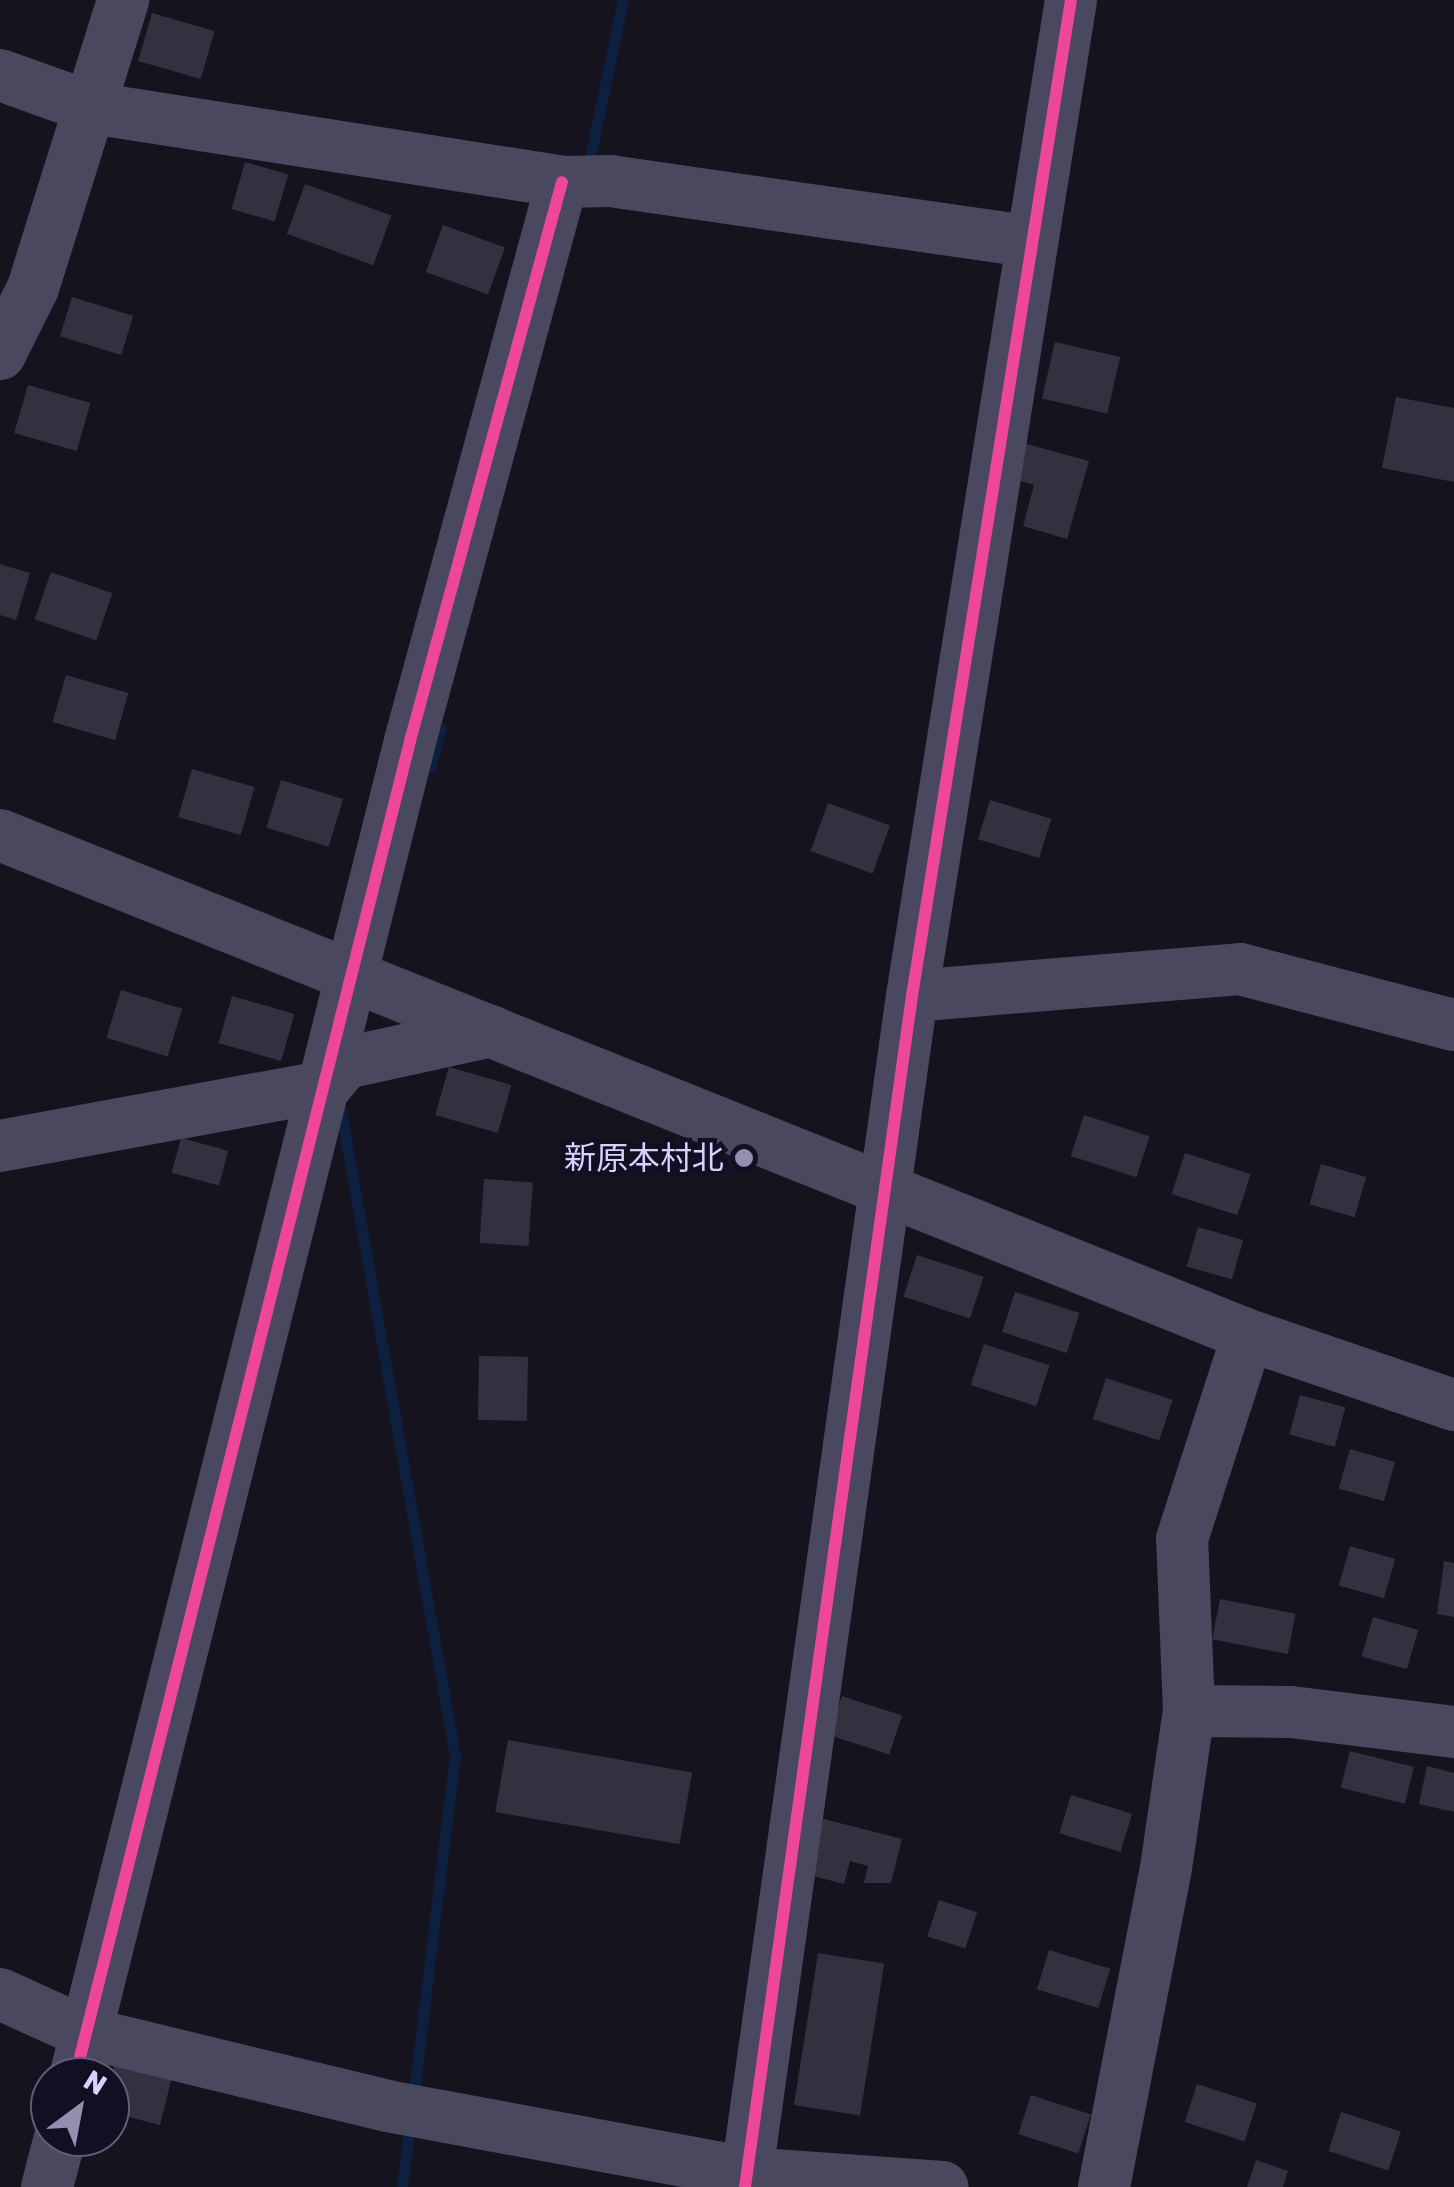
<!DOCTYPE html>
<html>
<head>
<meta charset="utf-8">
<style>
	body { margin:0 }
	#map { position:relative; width:1454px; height:2187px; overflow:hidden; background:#15131e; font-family:Rubik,"Noto Sans JP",sans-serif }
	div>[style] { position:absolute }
	.stream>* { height:11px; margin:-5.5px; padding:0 5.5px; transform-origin:5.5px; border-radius:5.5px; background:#0e2040 }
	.building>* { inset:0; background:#333140; transform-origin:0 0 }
	.minor>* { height:52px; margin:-26px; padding:0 26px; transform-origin:26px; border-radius:26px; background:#49485f }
	.cycleway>* { height:12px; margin:-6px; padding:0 6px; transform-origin:6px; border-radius:6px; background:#ed469a }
	.dots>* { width:28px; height:28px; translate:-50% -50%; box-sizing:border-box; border:5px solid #120f22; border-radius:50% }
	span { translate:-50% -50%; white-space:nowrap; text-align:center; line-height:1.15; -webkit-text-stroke:9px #120f22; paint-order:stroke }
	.poi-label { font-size:32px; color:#d6d2fd }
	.right { translate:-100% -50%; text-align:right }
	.north { position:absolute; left:30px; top:2057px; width:100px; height:100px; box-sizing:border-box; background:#120f22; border:2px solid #605d7a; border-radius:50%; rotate:32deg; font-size:28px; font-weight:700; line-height:40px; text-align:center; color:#d6d2fd }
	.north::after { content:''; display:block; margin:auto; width:35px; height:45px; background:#928faf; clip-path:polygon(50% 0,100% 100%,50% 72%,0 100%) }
</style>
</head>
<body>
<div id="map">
	<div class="stream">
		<i style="left:588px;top:167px;width:171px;rotate:-78.2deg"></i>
		<i style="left:430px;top:767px;width:41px;rotate:-74.6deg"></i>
		<i style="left:340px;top:1106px;width:660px;rotate:79.97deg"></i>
		<i style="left:455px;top:1756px;width:346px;rotate:97deg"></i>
		<i style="left:402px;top:2187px;width:64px;rotate:-82.9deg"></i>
	</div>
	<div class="building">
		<i style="left:152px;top:13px;width:65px;height:50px;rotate:16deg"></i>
		<i style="left:245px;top:162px;width:45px;height:49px;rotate:16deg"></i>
		<i style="left:305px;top:184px;width:92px;height:53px;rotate:20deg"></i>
		<i style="left:443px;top:225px;width:66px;height:50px;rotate:20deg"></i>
		<i style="left:72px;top:297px;width:64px;height:41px;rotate:17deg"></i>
		<i style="left:1055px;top:342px;width:67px;height:58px;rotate:13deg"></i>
		<i style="left:28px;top:385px;width:65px;height:50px;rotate:16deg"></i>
		<i style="clip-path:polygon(1396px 397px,1454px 408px,1454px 482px,1382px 468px)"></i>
		<i style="clip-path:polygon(1023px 443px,1089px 461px,1067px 539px,1023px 526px,1034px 485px,1013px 479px)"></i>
		<i style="clip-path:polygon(0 564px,30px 573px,16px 620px,0 615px)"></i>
		<i style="left:51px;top:572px;width:65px;height:50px;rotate:19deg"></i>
		<i style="left:66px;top:675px;width:65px;height:49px;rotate:16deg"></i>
		<i style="left:192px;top:769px;width:65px;height:50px;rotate:16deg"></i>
		<i style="left:281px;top:780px;width:65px;height:50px;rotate:17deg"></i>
		<i style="left:990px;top:800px;width:64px;height:41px;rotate:17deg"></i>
		<i style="left:828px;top:803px;width:66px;height:51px;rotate:20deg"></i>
		<i style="left:121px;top:990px;width:64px;height:50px;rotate:17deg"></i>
		<i style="left:232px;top:996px;width:65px;height:49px;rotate:16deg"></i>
		<i style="left:449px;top:1067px;width:65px;height:50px;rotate:16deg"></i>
		<i style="left:1084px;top:1115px;width:69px;height:43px;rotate:18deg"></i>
		<i style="left:181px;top:1138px;width:49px;height:36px;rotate:15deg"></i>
		<i style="left:1185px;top:1153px;width:69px;height:43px;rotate:18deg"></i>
		<i style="left:1321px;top:1164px;width:47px;height:42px;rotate:16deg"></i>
		<i style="left:484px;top:1179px;width:49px;height:64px;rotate:4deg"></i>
		<i style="left:1198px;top:1227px;width:47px;height:41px;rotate:16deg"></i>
		<i style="left:917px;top:1255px;width:70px;height:44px;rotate:18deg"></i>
		<i style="left:1015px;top:1292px;width:68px;height:42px;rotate:18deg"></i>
		<i style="left:984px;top:1344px;width:69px;height:43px;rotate:18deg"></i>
		<i style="left:479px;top:1356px;width:49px;height:64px;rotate:1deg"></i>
		<i style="left:1106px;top:1378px;width:70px;height:43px;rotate:18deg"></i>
		<i style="left:1300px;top:1395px;width:47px;height:41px;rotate:15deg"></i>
		<i style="left:1350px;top:1449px;width:47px;height:41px;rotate:16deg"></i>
		<i style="left:1350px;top:1546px;width:47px;height:41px;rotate:16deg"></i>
		<i style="clip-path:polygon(1444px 1561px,1454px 1563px,1454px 1617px,1437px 1614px)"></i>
		<i style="left:1220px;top:1599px;width:77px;height:41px;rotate:11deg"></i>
		<i style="left:1373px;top:1617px;width:47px;height:41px;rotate:16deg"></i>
		<i style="left:842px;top:1696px;width:63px;height:41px;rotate:18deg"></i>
		<i style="left:508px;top:1740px;width:187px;height:73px;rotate:10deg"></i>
		<i style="left:1350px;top:1751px;width:66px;height:38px;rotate:14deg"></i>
		<i style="clip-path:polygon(1427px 1766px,1454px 1773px,1454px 1812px,1419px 1804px)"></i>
		<i style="left:1071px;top:1795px;width:64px;height:40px;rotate:17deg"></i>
		<i style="clip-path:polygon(820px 1818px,902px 1839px,891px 1883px,864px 1883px,868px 1866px,850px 1861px,844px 1884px,806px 1874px)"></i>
		<i style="left:939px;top:1900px;width:40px;height:38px;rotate:18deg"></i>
		<i style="left:1049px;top:1950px;width:64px;height:41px;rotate:17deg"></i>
		<i style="left:818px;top:1953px;width:67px;height:154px;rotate:9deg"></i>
		<i style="clip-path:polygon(114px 2062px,172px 2077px,160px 2125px,110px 2112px)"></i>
		<i style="left:1197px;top:2084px;width:63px;height:40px;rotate:18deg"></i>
		<i style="left:1031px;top:2095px;width:63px;height:41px;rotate:18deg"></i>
		<i style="left:1341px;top:2112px;width:63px;height:41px;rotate:18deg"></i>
		<i style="clip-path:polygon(1256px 2160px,1288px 2171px,1283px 2187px,1247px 2187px)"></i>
	</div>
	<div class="minor">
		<i style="left:0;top:75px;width:98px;rotate:19.7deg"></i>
		<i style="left:92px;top:108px;width:476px;rotate:8.9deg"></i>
		<i style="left:562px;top:182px;width:48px;rotate:-1.2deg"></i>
		<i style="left:610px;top:181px;width:425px;rotate:8.2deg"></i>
		<i style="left:0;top:354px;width:74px;rotate:-63.4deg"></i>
		<i style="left:33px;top:288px;width:302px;rotate:-72.6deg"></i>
		<i style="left:0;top:835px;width:1344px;rotate:21.83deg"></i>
		<i style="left:1248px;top:1335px;width:218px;rotate:18.8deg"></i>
		<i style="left:912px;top:996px;width:329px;rotate:-4.7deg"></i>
		<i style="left:1240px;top:969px;width:221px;rotate:14.7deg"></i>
		<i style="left:0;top:1146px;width:331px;rotate:-10.4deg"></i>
		<i style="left:326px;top:1086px;width:30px;rotate:-50deg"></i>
		<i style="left:345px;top:1063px;width:150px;rotate:-12.3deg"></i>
		<i style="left:1189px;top:1711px;width:102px;rotate:0.6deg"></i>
		<i style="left:1291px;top:1712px;width:164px;rotate:7deg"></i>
		<i style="left:0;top:1994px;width:94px;rotate:24.4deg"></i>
		<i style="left:86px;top:2033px;width:310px;rotate:13.6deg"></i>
		<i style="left:387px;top:2106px;width:366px;rotate:10.5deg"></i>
		<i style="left:747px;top:2173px;width:196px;rotate:4.1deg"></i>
		<i style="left:75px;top:2077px;width:1377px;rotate:-75.92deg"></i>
		<i style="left:410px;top:741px;width:579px;rotate:-74.79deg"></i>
		<i style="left:47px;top:2187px;width:52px;rotate:-75.4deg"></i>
		<i style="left:745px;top:2187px;width:1203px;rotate:-82.02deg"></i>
		<i style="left:912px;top:996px;width:1009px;rotate:-80.93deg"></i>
		<i style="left:1104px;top:2187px;width:325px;rotate:-79deg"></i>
		<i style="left:1166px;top:1868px;width:159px;rotate:-81.7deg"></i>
		<i style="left:1189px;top:1711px;width:172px;rotate:-92.3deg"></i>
		<i style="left:1182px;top:1539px;width:214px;rotate:-72.1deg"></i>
	</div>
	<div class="cycleway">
		<i style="left:75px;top:2077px;width:1377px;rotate:-75.92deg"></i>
		<i style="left:410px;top:741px;width:579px;rotate:-74.79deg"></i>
		<i style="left:745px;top:2187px;width:1203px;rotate:-82.02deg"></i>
		<i style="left:912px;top:996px;width:1009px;rotate:-80.93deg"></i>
	</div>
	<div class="dots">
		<i style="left:744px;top:1158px;background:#928faf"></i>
	</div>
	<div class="poi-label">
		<span class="right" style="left:724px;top:1158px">新原本村北</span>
	</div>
	<div class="north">N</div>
</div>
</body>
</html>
